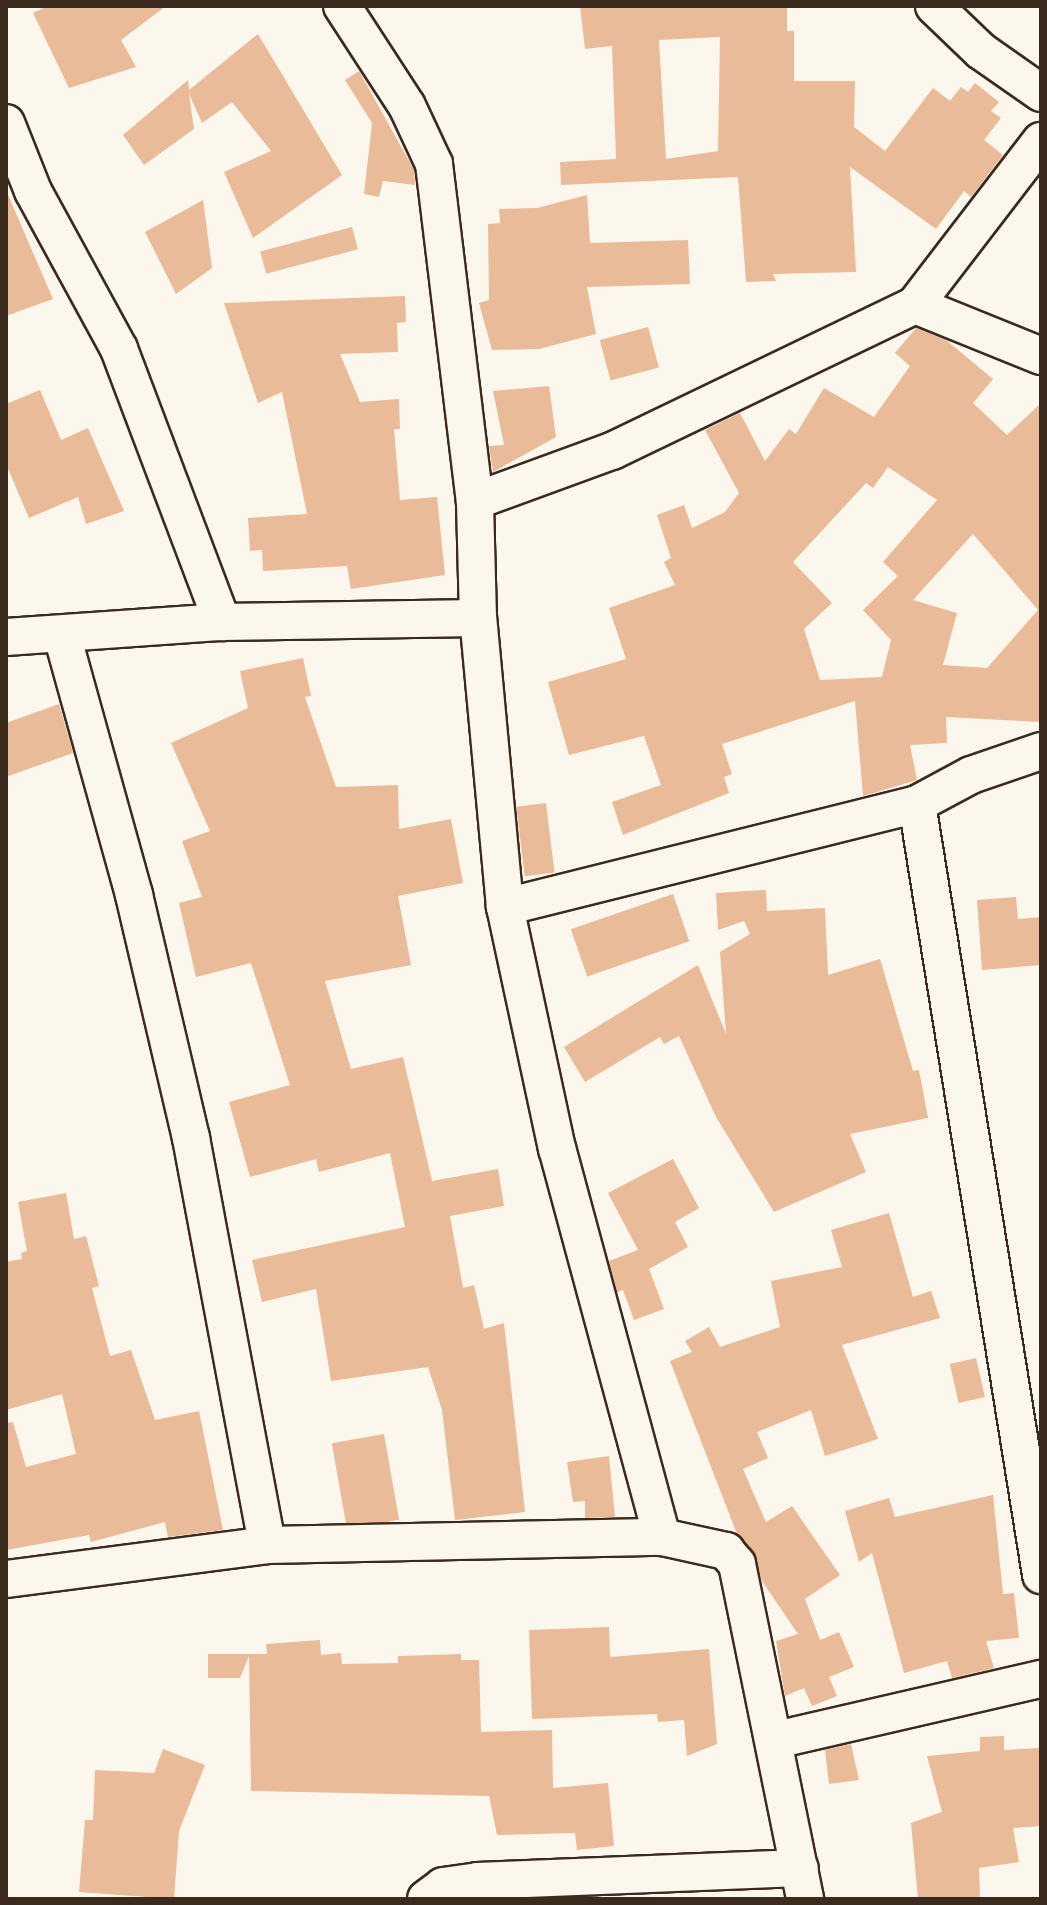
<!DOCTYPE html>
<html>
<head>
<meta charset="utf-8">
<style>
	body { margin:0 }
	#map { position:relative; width:1047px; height:1905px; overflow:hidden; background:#fbf7ec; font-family:"Gochi Hand",sans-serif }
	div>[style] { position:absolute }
	.building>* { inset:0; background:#e9bb99; transform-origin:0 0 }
	.roads { filter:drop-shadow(2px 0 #3b2a1e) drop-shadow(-2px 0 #3b2a1e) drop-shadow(0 2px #3b2a1e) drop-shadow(0 -2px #3b2a1e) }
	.minor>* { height:36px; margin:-18px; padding:0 18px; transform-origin:18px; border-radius:18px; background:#fbf7ec }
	span { translate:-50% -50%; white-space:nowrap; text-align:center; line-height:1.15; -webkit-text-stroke:8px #fbf7ec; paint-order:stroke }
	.frame { position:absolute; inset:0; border:8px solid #3b2a1e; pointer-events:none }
</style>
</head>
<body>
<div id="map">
	<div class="building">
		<i style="clip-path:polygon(48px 6px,166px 6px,121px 40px,136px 67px,69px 88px,33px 13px)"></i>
		<i style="clip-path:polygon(evenodd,580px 6px,787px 6px,787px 31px,794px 31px,794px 81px,855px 81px,854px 127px,885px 151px,933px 88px,950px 101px,961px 87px,968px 92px,975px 83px,999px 102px,991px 111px,1001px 118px,984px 140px,1003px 155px,971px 197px,964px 191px,936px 229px,850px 167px,856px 272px,773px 274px,776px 281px,746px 282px,738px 177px,561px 185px,560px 162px,616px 159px,612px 46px,585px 49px,580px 6px,720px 37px,718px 151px,666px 159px,659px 40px,720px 37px)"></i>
		<i style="clip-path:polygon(258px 34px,342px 175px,253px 238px,224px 172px,271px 151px,232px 102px,202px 123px,189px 94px,194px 129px,144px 165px,123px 135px,188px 80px,189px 90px)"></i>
		<i style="clip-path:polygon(359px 71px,414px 170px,415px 185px,383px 181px,379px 197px,364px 194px,372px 123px,345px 80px)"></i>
		<i style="clip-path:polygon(6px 190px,53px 299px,6px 316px)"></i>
		<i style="clip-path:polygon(587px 195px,590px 243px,688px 240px,690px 284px,587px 287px,596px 334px,539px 349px,492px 350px,479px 303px,489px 300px,488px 224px,500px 223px,499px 209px,537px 208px)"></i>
		<i style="clip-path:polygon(203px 200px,212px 268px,176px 294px,145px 232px)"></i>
		<i style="left:352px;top:227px;width:23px;height:95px;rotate:75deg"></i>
		<i style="clip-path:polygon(405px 296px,406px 322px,397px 323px,398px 352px,340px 354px,360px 402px,399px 399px,400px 429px,394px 429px,400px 500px,437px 497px,445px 575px,351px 589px,347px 566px,263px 571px,262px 550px,250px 551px,248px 518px,307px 514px,282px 392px,258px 403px,224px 303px)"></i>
		<i style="left:648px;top:327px;width:42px;height:50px;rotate:75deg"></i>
		<i style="clip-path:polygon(evenodd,916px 328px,946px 340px,993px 379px,973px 403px,1007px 435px,1041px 403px,1040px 722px,946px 717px,947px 743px,910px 745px,917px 780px,863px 796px,855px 701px,722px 744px,732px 774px,724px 777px,729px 793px,623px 835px,612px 802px,661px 785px,644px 736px,569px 755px,548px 682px,626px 659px,609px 608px,675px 585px,664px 562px,671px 558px,657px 515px,684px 505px,692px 528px,725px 512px,739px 493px,705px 430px,740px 413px,765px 461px,789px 429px,796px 434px,824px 388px,874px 417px,910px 366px,895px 353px,916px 328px,888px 467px,937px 500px,883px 562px,898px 576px,863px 610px,891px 640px,882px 677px,820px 680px,804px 629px,832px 603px,793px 562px,866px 483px,873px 488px,888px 467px,916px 328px,973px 534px,1038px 610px,987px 668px,943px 665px,957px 613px,913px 600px,973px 534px)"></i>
		<i style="clip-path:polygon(549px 386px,556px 437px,493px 472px,489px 446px,504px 445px,493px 391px)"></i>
		<i style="clip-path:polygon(40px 390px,61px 440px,88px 428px,124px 511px,86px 524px,78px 497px,29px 518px,6px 464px,6px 404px)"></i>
		<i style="clip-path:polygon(303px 658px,311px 696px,305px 697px,336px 787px,398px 785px,399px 829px,451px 819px,463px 883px,398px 896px,411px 965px,325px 981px,351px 1069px,403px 1057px,432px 1181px,498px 1169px,504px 1206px,450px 1216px,463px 1288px,474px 1285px,484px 1329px,504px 1323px,525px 1512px,455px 1520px,442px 1410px,428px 1367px,331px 1381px,316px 1289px,262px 1302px,252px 1260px,405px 1227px,390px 1153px,319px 1172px,316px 1159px,250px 1177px,229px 1102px,290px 1085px,251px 963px,196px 977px,179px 903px,202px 897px,182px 841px,210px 831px,171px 743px,248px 708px,240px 671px)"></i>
		<i style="clip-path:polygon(59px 704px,73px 753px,6px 777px,6px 723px)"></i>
		<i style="left:546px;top:803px;width:70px;height:30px;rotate:83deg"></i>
		<i style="clip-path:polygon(766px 890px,767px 911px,825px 908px,828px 975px,880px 959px,913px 1071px,919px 1070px,928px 1118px,850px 1134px,866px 1172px,774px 1212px,716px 1117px,679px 1036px,664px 1044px,660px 1037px,585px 1082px,564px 1047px,698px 965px,726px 1034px,720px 952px,750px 934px,744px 921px,718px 930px,716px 893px)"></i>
		<i style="left:673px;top:894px;width:50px;height:108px;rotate:71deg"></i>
		<i style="clip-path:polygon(1016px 897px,1018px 919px,1041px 917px,1041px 965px,982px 970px,977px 900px)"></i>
		<i style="clip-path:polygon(673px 1159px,699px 1208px,675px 1222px,688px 1247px,649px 1269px,664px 1309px,634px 1320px,623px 1290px,617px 1292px,609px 1261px,638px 1250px,608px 1193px)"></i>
		<i style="clip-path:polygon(66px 1193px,74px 1239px,86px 1236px,99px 1286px,92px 1288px,110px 1356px,131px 1350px,155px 1420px,199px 1411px,223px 1530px,168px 1537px,165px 1522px,91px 1542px,89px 1535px,6px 1550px,6px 1423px,13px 1422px,26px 1467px,76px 1454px,62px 1394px,6px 1410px,6px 1262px,22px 1259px,21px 1253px,27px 1251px,18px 1202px)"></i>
		<i style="clip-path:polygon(889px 1213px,913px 1297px,931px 1291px,940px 1318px,842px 1345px,878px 1439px,825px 1456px,811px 1410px,757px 1432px,768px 1458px,743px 1469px,766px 1522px,792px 1506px,840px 1575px,805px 1599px,820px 1640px,839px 1632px,854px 1667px,829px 1677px,837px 1696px,812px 1706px,804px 1688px,785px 1696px,776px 1641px,798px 1634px,762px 1581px,753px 1551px,737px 1534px,670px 1361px,692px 1352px,685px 1341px,709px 1327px,720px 1347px,780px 1327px,771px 1281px,842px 1267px,831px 1230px)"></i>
		<i style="left:976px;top:1358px;width:40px;height:27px;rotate:77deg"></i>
		<i style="left:384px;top:1434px;width:87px;height:53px;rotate:80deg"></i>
		<i style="clip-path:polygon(609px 1456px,615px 1517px,585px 1518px,585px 1501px,573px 1502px,567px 1462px)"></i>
		<i style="clip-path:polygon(993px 1495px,1003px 1594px,1014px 1593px,1019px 1638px,986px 1641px,994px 1668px,952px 1678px,947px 1661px,904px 1673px,872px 1553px,859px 1562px,845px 1511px,889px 1498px,895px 1517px)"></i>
		<i style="clip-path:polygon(609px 1627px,610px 1657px,709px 1649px,717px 1744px,687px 1756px,684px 1720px,658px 1722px,657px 1714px,532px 1719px,529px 1630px)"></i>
		<i style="clip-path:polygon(320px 1640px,321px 1655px,341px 1653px,342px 1664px,398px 1663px,398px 1656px,461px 1654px,461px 1660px,479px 1660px,481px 1732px,552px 1730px,553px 1788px,608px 1783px,614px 1846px,577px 1850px,575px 1833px,497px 1835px,489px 1796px,251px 1791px,249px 1656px,240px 1678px,208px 1678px,208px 1654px,267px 1654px,266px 1644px)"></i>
		<i style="clip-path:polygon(1004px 1736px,1004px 1750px,1041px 1748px,1041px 1826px,1013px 1828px,1019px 1862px,979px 1868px,980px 1899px,918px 1899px,911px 1823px,942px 1812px,927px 1756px,980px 1751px,980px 1737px)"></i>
		<i style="clip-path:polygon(851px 1744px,859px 1780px,829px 1784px,825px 1750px)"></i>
		<i style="clip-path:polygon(163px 1749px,205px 1765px,179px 1831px,174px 1899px,79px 1892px,85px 1820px,93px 1820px,95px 1770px,154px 1773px)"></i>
	</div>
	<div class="roads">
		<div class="minor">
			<i style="left:342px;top:6px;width:119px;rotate:57deg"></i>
			<i style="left:407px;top:106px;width:64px;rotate:65deg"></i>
			<i style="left:434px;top:164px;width:339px;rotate:83.1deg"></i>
			<i style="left:934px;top:6px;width:65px;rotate:43.8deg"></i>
			<i style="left:981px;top:51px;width:73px;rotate:35deg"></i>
			<i style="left:6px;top:123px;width:73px;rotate:68.3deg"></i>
			<i style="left:33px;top:191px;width:180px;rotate:61.4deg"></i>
			<i style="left:119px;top:349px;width:292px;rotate:69.3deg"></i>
			<i style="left:915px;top:305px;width:207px;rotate:-52.5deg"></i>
			<i style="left:62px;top:635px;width:270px;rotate:74.5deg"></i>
			<i style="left:134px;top:895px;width:250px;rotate:76.8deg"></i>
			<i style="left:191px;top:1138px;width:414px;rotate:79.4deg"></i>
			<i style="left:6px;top:637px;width:217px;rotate:-4deg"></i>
			<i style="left:222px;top:622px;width:256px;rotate:-0.9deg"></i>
			<i style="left:917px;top:804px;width:781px;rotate:80.86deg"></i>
			<i style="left:505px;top:907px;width:425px;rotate:-14deg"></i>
			<i style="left:917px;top:804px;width:61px;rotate:-28.2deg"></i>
			<i style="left:971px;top:775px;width:74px;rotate:-18.9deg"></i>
			<i style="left:662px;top:1537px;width:402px;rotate:-105.1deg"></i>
			<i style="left:557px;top:1149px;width:248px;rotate:-102.1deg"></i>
			<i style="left:505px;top:907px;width:290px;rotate:-95.3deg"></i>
			<i style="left:478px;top:618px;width:117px;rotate:-91.5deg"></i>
			<i style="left:475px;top:501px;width:146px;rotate:-20.1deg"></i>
			<i style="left:612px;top:451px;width:336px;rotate:-25.7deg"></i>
			<i style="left:915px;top:305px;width:136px;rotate:22deg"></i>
			<i style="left:6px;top:1579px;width:263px;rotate:-7.4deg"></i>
			<i style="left:267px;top:1545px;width:395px;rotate:-1.2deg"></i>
			<i style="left:662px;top:1537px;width:66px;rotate:12.3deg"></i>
			<i style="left:726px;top:1551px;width:17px;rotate:50deg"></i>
			<i style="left:737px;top:1564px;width:342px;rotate:78.5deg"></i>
			<i style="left:776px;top:1740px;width:272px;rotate:-13deg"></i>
			<i style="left:426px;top:1899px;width:21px;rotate:-37deg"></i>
			<i style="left:443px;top:1886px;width:34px;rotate:-8deg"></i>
			<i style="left:477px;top:1881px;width:323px;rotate:-2.3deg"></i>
		</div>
	</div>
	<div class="frame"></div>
</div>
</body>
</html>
